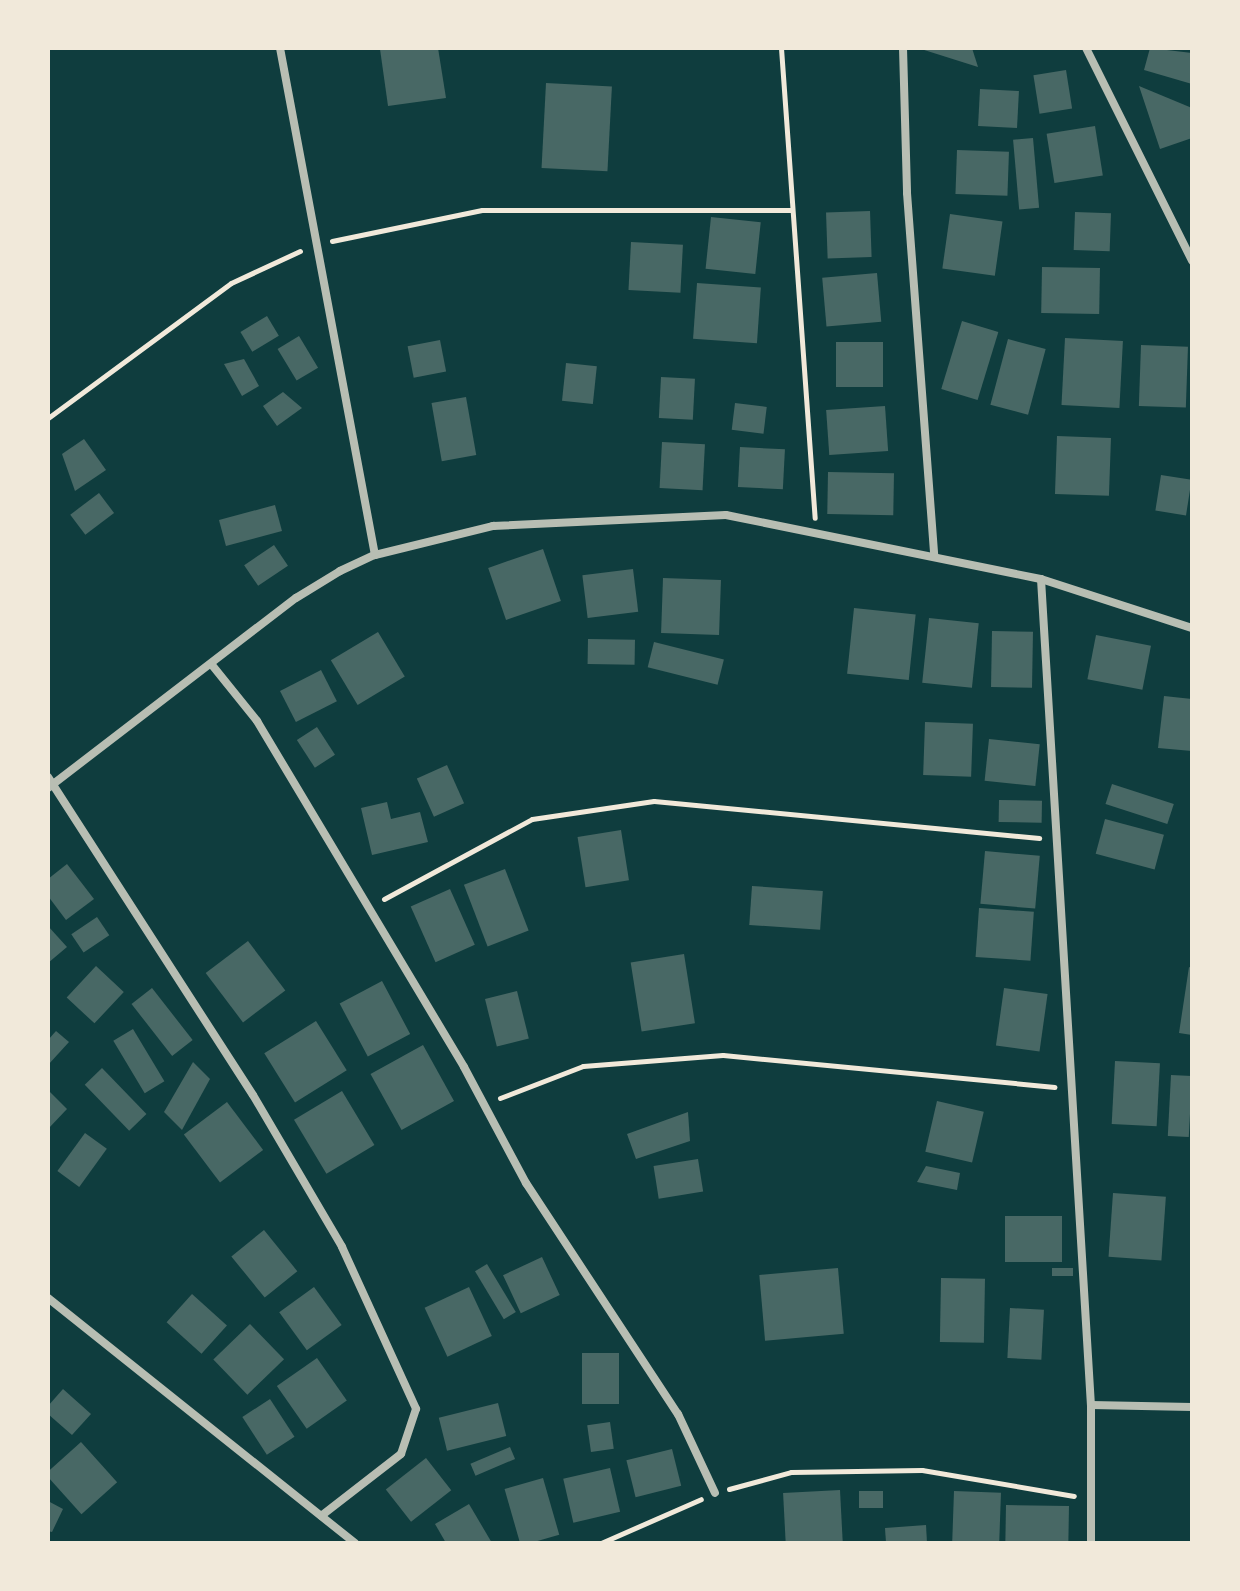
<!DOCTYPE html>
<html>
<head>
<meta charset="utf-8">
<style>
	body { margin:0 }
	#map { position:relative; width:1240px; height:1591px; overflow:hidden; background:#0f3d3e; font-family:Quicksand,sans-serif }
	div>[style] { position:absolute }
	.building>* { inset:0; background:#486865; transform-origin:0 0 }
	.path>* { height:5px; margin:-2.5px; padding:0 2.5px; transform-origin:2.5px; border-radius:2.5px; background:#f1e9da }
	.minor>* { height:8px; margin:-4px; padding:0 4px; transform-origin:4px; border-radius:4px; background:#b8beb3 }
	span { translate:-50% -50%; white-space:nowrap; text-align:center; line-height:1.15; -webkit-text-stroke:6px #f1e9da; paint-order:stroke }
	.frame { position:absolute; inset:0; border:50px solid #f1e9da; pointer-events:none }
</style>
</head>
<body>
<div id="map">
	<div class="building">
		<i style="clip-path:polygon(438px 48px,446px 98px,388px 106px,380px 49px)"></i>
		<i style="clip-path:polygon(922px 48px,972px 48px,978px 67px,921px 49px)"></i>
		<i style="clip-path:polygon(1150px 48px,1192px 53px,1192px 84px,1144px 70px)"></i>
		<i style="left:1066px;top:70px;width:39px;height:33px;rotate:81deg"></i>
		<i style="left:546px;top:83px;width:66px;height:85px;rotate:3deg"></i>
		<i style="clip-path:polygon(1139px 86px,1192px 108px,1192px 138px,1160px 149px)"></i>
		<i style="left:980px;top:89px;width:39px;height:37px;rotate:3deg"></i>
		<i style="left:1095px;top:126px;width:50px;height:49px;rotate:81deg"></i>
		<i style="left:1033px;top:138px;width:70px;height:20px;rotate:85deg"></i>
		<i style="left:957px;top:150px;width:52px;height:44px;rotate:2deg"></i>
		<i style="left:870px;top:211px;width:46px;height:44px;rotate:88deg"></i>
		<i style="left:1075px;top:212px;width:36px;height:38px;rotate:2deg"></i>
		<i style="left:950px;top:214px;width:53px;height:55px;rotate:8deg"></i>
		<i style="left:711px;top:217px;width:50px;height:52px;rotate:6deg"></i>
		<i style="left:631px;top:242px;width:52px;height:48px;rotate:3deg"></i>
		<i style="left:1042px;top:267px;width:58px;height:46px;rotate:1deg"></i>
		<i style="left:877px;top:273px;width:49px;height:55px;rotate:85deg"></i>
		<i style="left:697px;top:283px;width:64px;height:56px;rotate:4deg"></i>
		<i style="left:267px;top:316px;width:23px;height:31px;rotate:59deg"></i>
		<i style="left:962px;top:321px;width:38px;height:71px;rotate:17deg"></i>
		<i style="left:299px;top:336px;width:37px;height:25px;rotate:59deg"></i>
		<i style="left:1065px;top:338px;width:58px;height:67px;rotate:3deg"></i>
		<i style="left:1008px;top:339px;width:39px;height:68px;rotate:15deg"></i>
		<i style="left:440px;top:340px;width:32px;height:33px;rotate:79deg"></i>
		<i style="left:836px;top:342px;width:47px;height:45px"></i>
		<i style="left:1141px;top:345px;width:47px;height:61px;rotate:2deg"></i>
		<i style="clip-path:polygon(244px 359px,259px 386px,242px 396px,224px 364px)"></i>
		<i style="left:566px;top:363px;width:31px;height:38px;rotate:6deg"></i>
		<i style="left:661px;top:377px;width:34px;height:41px;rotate:3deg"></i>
		<i style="clip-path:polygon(283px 392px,302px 408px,277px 426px,263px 406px)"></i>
		<i style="left:466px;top:397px;width:59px;height:35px;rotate:80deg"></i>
		<i style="left:735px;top:403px;width:32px;height:27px;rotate:7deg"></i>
		<i style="left:885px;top:406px;width:45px;height:59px;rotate:86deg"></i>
		<i style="left:1057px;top:436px;width:54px;height:58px;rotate:2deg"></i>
		<i style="clip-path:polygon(84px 439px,106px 470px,75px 491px,62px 454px)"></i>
		<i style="left:662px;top:442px;width:43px;height:46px;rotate:3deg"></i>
		<i style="left:740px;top:447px;width:45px;height:40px;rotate:3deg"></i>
		<i style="left:828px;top:472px;width:66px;height:42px;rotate:1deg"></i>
		<i style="left:1161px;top:475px;width:31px;height:36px;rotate:9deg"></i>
		<i style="left:99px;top:493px;width:25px;height:36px;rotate:53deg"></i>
		<i style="left:275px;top:505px;width:27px;height:58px;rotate:75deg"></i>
		<i style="left:274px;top:545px;width:25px;height:36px;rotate:56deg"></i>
		<i style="left:543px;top:549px;width:55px;height:58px;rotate:71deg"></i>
		<i style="left:633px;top:569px;width:43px;height:51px;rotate:83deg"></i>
		<i style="left:663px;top:578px;width:58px;height:55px;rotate:2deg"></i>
		<i style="left:854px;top:608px;width:62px;height:66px;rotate:6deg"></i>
		<i style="left:929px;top:618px;width:50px;height:65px;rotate:6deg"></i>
		<i style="left:992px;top:631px;width:41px;height:56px;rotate:1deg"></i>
		<i style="left:378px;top:632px;width:52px;height:55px;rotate:59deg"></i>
		<i style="left:1096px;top:635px;width:56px;height:45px;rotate:11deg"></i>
		<i style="left:588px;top:639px;width:47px;height:25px;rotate:1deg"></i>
		<i style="left:654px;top:642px;width:72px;height:26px;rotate:14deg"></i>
		<i style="left:321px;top:670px;width:35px;height:46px;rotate:63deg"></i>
		<i style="clip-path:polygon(1164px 696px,1192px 699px,1192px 751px,1158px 748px)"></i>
		<i style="left:925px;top:722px;width:48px;height:53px;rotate:2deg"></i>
		<i style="left:317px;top:727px;width:33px;height:24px;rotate:57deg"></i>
		<i style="left:989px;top:739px;width:51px;height:42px;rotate:6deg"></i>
		<i style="left:447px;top:765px;width:42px;height:33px;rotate:66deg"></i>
		<i style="left:1112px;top:784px;width:65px;height:21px;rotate:18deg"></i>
		<i style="left:999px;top:800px;width:43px;height:22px;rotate:1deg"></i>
		<i style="clip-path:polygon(387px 802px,391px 819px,420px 812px,428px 842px,372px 855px,361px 808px)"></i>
		<i style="left:1105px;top:819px;width:61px;height:36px;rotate:15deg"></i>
		<i style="left:621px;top:830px;width:51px;height:44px;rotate:81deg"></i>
		<i style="left:985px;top:851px;width:55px;height:53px;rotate:5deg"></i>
		<i style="clip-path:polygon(67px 864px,94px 899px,66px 920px,48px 896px,48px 879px)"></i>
		<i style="left:505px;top:869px;width:66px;height:44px;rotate:69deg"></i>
		<i style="left:752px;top:886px;width:71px;height:39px;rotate:4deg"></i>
		<i style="left:450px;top:889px;width:61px;height:43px;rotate:66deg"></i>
		<i style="left:979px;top:908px;width:55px;height:49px;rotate:4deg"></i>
		<i style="left:97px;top:917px;width:22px;height:31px;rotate:56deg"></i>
		<i style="clip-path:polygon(48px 926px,67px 947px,48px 963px)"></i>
		<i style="left:248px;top:941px;width:62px;height:53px;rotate:53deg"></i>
		<i style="left:684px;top:954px;width:70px;height:54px;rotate:81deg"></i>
		<i style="left:96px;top:966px;width:38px;height:43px;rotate:43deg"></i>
		<i style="clip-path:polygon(1189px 967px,1192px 968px,1192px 1035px,1179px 1033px)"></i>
		<i style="left:382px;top:981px;width:60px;height:48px;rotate:62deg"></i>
		<i style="left:152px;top:988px;width:66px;height:26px;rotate:52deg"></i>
		<i style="left:1004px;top:988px;width:44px;height:58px;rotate:8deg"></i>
		<i style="left:517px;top:991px;width:49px;height:33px;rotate:76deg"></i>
		<i style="left:316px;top:1021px;width:58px;height:61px;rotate:58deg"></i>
		<i style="left:133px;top:1029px;width:61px;height:23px;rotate:59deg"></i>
		<i style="clip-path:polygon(56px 1031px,69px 1042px,48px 1065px,48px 1040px)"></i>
		<i style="left:423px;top:1045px;width:64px;height:60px;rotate:61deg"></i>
		<i style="left:1115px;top:1061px;width:45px;height:63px;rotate:3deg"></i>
		<i style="clip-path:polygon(193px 1062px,210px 1079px,182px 1130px,164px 1112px)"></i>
		<i style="left:102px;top:1068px;width:64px;height:24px;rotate:46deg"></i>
		<i style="left:1171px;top:1075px;width:21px;height:61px;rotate:3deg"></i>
		<i style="clip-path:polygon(48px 1090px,67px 1109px,48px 1129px)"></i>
		<i style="left:342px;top:1091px;width:63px;height:56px;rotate:59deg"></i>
		<i style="left:937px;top:1101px;width:48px;height:52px;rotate:13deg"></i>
		<i style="left:227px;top:1102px;width:60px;height:54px;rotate:53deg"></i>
		<i style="clip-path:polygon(688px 1112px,690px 1141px,636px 1159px,627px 1134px)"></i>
		<i style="left:85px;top:1133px;width:27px;height:47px;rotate:36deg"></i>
		<i style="left:698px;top:1159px;width:33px;height:45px;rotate:81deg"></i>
		<i style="clip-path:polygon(926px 1166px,960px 1173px,957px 1190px,917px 1182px)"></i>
		<i style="left:1113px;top:1193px;width:53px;height:64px;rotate:4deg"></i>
		<i style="left:1005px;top:1216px;width:57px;height:46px"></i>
		<i style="left:264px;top:1230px;width:53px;height:42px;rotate:51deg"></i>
		<i style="left:542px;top:1257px;width:42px;height:43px;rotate:65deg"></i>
		<i style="left:487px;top:1264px;width:56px;height:14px;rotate:59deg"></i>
		<i style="left:838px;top:1268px;width:66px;height:79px;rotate:85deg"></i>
		<i style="left:1052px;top:1268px;width:21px;height:8px"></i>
		<i style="left:941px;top:1278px;width:44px;height:64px;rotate:1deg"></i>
		<i style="left:314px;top:1287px;width:47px;height:43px;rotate:54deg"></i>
		<i style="left:469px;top:1287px;width:54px;height:49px;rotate:65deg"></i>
		<i style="left:192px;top:1294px;width:47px;height:38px;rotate:42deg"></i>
		<i style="left:1010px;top:1308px;width:34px;height:50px;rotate:3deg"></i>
		<i style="left:250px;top:1324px;width:49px;height:51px;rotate:46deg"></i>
		<i style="left:582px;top:1353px;width:37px;height:51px"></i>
		<i style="left:317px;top:1358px;width:52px;height:49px;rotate:55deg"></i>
		<i style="clip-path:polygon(63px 1389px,91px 1414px,72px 1435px,48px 1414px,48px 1406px)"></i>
		<i style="left:270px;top:1399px;width:45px;height:33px;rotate:57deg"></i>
		<i style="left:498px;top:1403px;width:34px;height:61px;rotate:76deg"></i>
		<i style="left:610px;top:1422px;width:27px;height:23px;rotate:82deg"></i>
		<i style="left:81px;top:1442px;width:54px;height:48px;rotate:48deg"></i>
		<i style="left:510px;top:1447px;width:13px;height:43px;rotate:67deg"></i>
		<i style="left:672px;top:1449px;width:38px;height:47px;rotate:76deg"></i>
		<i style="left:426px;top:1458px;width:41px;height:51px;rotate:52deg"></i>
		<i style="left:610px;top:1468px;width:45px;height:48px;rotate:77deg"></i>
		<i style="left:543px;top:1478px;width:59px;height:40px;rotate:74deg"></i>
		<i style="left:840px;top:1490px;width:53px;height:57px;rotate:87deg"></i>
		<i style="left:859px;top:1491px;width:24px;height:17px"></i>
		<i style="left:954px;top:1491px;width:47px;height:52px;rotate:2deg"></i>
		<i style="clip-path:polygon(48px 1501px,63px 1509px,52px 1532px,48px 1531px)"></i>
		<i style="clip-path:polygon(469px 1504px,492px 1543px,446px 1543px,435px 1524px)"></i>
		<i style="left:1006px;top:1505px;width:63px;height:38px;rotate:1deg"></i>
		<i style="clip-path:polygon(926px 1525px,927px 1543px,886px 1543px,885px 1528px)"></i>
	</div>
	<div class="path">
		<i style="left:781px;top:48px;width:471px;rotate:85.9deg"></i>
		<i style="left:332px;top:241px;width:153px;rotate:-11.7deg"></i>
		<i style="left:482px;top:210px;width:309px"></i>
		<i style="left:48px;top:418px;width:227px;rotate:-36.4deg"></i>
		<i style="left:231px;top:283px;width:76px;rotate:-24.9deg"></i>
		<i style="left:384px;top:899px;width:168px;rotate:-28.4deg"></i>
		<i style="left:532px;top:819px;width:123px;rotate:-8.4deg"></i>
		<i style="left:654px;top:801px;width:387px;rotate:5.5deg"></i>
		<i style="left:500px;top:1098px;width:89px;rotate:-21.1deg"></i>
		<i style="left:583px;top:1066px;width:140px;rotate:-4.5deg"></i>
		<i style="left:723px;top:1055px;width:333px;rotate:5.5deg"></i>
		<i style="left:729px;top:1489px;width:64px;rotate:-15.3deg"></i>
		<i style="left:791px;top:1472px;width:131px;rotate:-0.9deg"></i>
		<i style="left:922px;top:1470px;width:154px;rotate:9.7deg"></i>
		<i style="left:601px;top:1543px;width:109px;rotate:-23.7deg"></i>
	</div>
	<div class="minor">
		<i style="left:280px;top:48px;width:516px;rotate:79.39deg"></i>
		<i style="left:903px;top:48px;width:145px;rotate:88.4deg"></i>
		<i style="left:907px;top:193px;width:364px;rotate:85.7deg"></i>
		<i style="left:1086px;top:48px;width:238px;rotate:63.5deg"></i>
		<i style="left:1041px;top:579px;width:828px;rotate:86.54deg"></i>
		<i style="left:1091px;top:1405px;width:138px;rotate:90deg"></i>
		<i style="left:212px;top:665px;width:72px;rotate:51.2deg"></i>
		<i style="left:257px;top:721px;width:403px;rotate:59.1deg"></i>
		<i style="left:464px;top:1067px;width:132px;rotate:61.9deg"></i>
		<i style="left:526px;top:1183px;width:277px;rotate:56.7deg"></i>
		<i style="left:678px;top:1414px;width:87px;rotate:64.9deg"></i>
		<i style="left:48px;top:777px;width:378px;rotate:57.2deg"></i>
		<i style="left:253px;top:1095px;width:176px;rotate:59.6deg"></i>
		<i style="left:342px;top:1247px;width:178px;rotate:65.4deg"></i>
		<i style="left:416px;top:1409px;width:47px;rotate:108.4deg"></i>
		<i style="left:401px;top:1454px;width:101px;rotate:142.2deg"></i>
		<i style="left:48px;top:788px;width:312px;rotate:-37.5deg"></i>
		<i style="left:296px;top:598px;width:52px;rotate:-31.5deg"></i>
		<i style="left:340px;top:571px;width:38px;rotate:-25deg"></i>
		<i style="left:375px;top:555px;width:122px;rotate:-13.8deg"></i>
		<i style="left:493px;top:526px;width:233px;rotate:-2.7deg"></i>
		<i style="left:726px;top:515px;width:321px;rotate:11.5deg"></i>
		<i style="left:1041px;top:579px;width:159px;rotate:18deg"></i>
		<i style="left:48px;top:1298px;width:393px;rotate:38.6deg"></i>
		<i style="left:1091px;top:1405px;width:101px;rotate:1.1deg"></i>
	</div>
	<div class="frame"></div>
</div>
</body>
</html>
